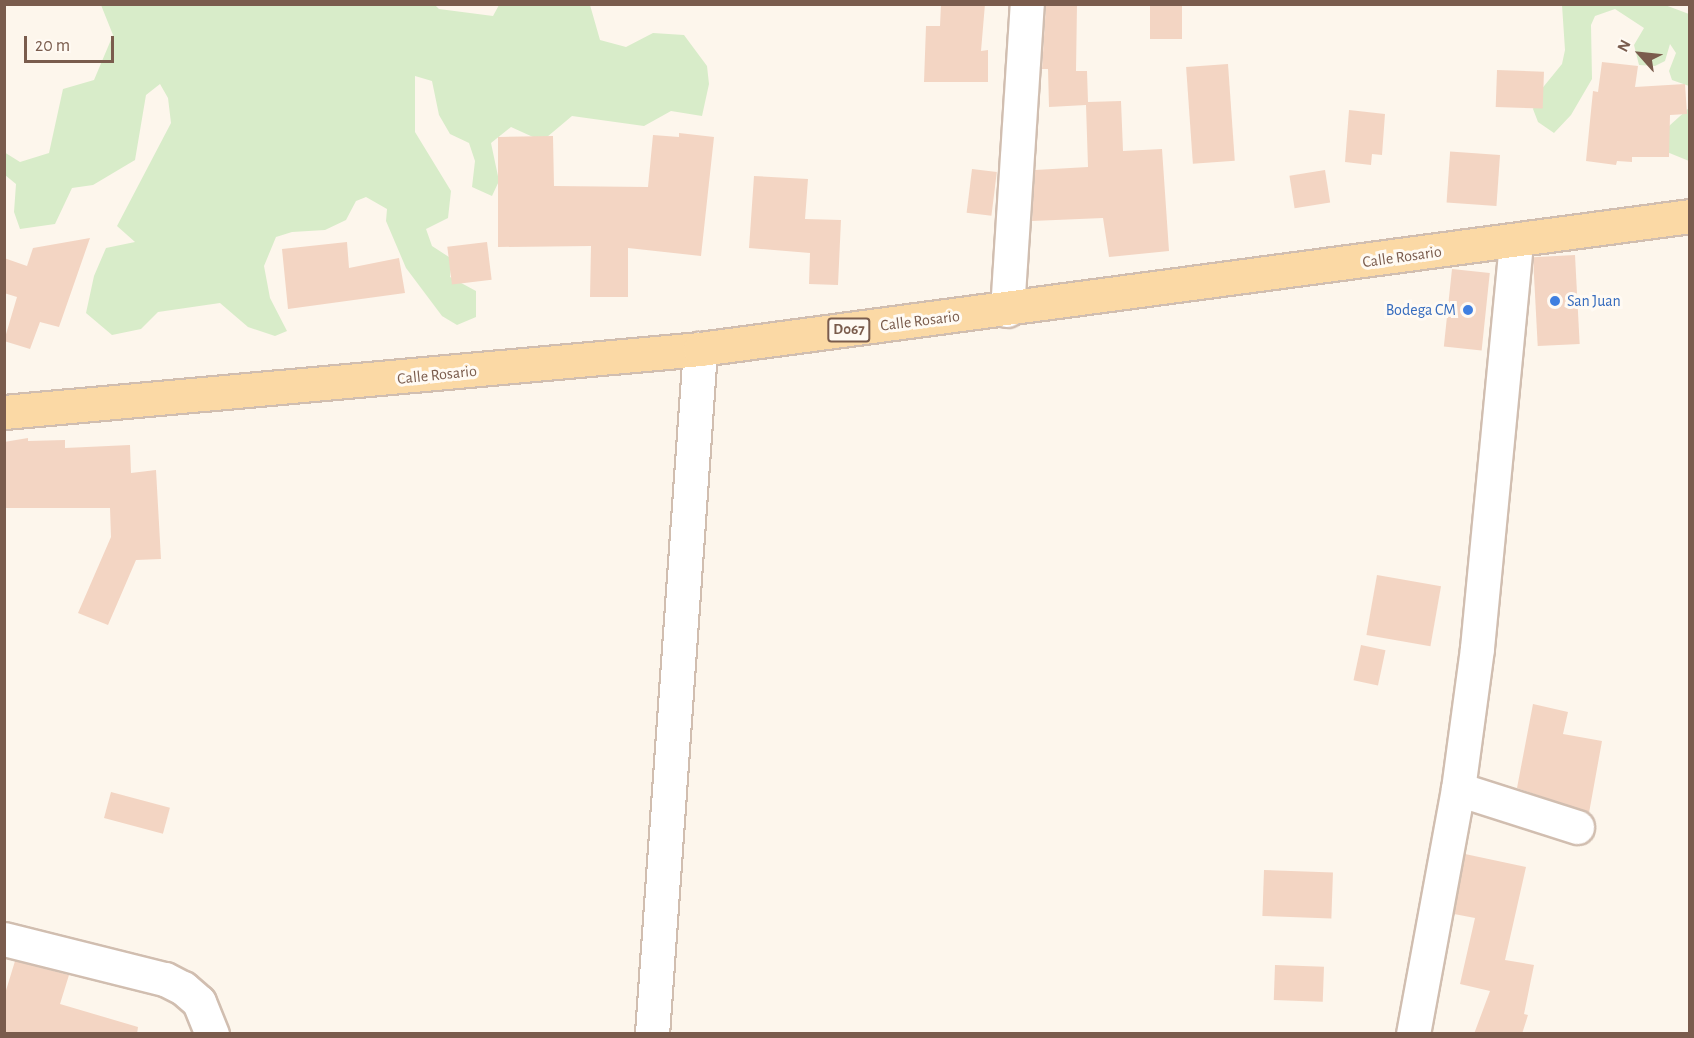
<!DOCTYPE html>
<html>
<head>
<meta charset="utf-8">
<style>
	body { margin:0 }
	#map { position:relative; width:1694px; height:1038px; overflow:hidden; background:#fdf6ec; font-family:"Alegreya Sans",sans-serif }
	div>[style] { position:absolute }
	.green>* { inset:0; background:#d8ecc9 }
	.building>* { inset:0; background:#f3d5c3; transform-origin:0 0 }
	.roads { filter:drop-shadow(2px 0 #d1beb0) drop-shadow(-2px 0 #d1beb0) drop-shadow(0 2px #d1beb0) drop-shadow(0 -2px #d1beb0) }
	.minor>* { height:33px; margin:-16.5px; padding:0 16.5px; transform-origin:16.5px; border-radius:16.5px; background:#fff }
	.major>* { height:33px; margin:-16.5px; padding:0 16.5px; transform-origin:16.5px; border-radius:16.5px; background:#fbd9a5 }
	.dots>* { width:16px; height:16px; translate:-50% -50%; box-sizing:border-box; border:3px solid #fffaf3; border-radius:50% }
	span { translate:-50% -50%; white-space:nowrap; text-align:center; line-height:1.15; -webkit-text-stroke:6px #fffaf3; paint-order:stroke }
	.shield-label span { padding:2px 4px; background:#fffaf3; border:2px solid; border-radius:4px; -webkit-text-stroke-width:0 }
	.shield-label { font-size:15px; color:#7a5c4d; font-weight:700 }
	.street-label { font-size:16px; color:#7a5c4d }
	.shop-label { font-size:16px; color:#366cbe }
	.left { translate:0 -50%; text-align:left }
	.right { translate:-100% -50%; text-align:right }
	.frame { position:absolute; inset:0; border:6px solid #7a5c4d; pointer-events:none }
	.north { position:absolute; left:1610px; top:24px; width:60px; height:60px; -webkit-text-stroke:4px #fffaf3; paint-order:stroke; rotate:297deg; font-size:16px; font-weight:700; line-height:24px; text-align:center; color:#7a5c4d }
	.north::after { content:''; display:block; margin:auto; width:21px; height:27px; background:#7a5c4d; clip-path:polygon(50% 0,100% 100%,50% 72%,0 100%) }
	.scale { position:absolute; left:24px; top:36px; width:90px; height:27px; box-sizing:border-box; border:3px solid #7a5c4d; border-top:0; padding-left:8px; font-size:18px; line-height:21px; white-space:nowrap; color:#7a5c4d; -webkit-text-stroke:4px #fffaf3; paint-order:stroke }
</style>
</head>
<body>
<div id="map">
	<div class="green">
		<i style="clip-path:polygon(434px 4px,439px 9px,493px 16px,499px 5px,590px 5px,600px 40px,626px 47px,653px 33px,684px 35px,707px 66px,709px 84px,702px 116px,671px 111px,644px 126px,572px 116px,547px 137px,533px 137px,511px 127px,491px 143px,499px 181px,492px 196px,472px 187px,475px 161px,469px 143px,450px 134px,439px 115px,432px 81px,415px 76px,415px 132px,451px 191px,448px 218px,426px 229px,432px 246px,452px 259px,450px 277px,476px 291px,476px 317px,457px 325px,442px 316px,406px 268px,386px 221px,387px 209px,366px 197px,356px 201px,346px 220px,325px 230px,292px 232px,276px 237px,264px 266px,270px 298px,287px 331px,275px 336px,248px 327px,220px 303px,158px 312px,141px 329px,112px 335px,86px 313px,94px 276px,106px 248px,135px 242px,117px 226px,171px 123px,168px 98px,160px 84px,146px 95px,135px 160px,93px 185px,72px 188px,55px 224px,20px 229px,14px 212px,16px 184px,5px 175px,4px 152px,20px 162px,49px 153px,63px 89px,94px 80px,113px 35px,101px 5px)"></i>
		<i style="clip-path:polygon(1562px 5px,1665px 5px,1689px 14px,1689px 86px,1672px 80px,1669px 71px,1676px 53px,1670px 44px,1665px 61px,1655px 66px,1639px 65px,1634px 45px,1644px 28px,1615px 9px,1595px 16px,1591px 25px,1592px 79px,1571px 115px,1554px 133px,1538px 122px,1533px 109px,1540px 91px,1562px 64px,1565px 50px)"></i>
		<i style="clip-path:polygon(1689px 108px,1689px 161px,1667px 152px,1669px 126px)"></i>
	</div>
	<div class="building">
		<i style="clip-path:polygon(941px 4px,985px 4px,981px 51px,988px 50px,988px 82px,924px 82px,926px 26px,940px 26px)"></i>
		<i style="clip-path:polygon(1046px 4px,1077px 4px,1076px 71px,1087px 71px,1088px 102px,1121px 101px,1123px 151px,1162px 149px,1169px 251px,1109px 257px,1103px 218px,1032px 221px,1035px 170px,1088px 167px,1086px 105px,1049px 107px,1048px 69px,1042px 69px)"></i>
		<i style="left:1150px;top:4px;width:32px;height:35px"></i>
		<i style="clip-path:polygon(1602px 62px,1638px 66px,1635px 87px,1685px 84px,1687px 114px,1670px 115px,1669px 157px,1632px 157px,1632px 162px,1617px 161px,1616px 165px,1586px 161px,1593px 91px,1598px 92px)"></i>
		<i style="left:1228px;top:64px;width:97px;height:42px;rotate:86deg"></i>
		<i style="left:1497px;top:70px;width:47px;height:37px;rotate:2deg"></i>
		<i style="clip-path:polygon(1349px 110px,1385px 114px,1382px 155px,1372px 154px,1371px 165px,1345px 162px)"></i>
		<i style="clip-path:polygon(679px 133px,714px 137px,701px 256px,628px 248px,628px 297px,590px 297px,591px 246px,498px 247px,498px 137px,553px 136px,554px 186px,648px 187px,653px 135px,679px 137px)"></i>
		<i style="left:1500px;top:155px;width:51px;height:50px;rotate:94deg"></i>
		<i style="left:972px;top:169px;width:25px;height:44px;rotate:7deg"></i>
		<i style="left:1325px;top:170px;width:33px;height:36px;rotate:81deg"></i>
		<i style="clip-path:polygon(754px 176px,808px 179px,805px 219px,841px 220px,838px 285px,809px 284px,810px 253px,749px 248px)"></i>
		<i style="clip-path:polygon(90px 238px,59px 327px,40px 322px,30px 349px,4px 341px,17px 297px,4px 293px,4px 258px,27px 266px,33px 248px)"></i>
		<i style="clip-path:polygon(347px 242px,349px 268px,399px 258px,405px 293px,288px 309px,282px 249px)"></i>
		<i style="left:487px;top:242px;width:38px;height:40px;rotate:83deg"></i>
		<i style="left:1575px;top:255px;width:89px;height:42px;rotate:87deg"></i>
		<i style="left:1452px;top:269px;width:38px;height:78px;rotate:6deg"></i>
		<i style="clip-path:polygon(28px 438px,28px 441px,65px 440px,65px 448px,130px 445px,131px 473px,156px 470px,161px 559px,136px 560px,108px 625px,78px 613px,111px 537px,110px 508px,4px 508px,4px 442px)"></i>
		<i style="left:1377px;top:575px;width:65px;height:61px;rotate:10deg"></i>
		<i style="left:1361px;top:645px;width:25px;height:36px;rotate:12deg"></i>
		<i style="clip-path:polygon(1533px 704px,1568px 712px,1563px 734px,1602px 741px,1589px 813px,1517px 788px)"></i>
		<i style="left:111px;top:792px;width:61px;height:27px;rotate:15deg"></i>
		<i style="clip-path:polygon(1465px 854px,1526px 867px,1505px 960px,1534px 965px,1524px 1014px,1528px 1015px,1522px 1034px,1474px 1034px,1490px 991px,1460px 984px,1475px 918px,1454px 914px)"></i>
		<i style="left:1264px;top:870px;width:69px;height:46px;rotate:2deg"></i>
		<i style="clip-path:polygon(15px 961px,69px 975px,60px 1004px,138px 1027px,137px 1034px,4px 1034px,4px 997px)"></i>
		<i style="left:1275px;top:965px;width:49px;height:35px;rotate:2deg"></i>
	</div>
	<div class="roads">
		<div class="minor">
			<i style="left:1007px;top:310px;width:307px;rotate:-86.3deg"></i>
			<i style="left:1458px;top:789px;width:125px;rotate:17.7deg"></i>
			<i style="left:4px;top:939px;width:166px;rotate:14deg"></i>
			<i style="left:165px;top:979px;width:20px;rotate:27deg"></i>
			<i style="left:183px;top:988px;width:21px;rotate:41deg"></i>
			<i style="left:199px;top:1002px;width:35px;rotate:68deg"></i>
			<i style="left:652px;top:1034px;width:687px;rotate:-85.99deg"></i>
			<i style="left:1413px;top:1034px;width:249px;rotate:-79.6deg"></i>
			<i style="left:1458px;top:789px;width:142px;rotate:-82.3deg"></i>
			<i style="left:1477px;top:648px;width:409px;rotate:-84.5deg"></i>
		</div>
		<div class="major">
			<i style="left:4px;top:412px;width:699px;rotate:-5.17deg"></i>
			<i style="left:700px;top:349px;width:999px;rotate:-7.65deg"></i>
		</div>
	</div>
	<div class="dots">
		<i style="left:1555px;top:301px;background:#3f7fe0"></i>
		<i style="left:1468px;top:310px;background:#3f7fe0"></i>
	</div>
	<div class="shield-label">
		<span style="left:849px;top:330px">D067</span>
	</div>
	<div class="street-label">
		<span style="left:1402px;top:257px;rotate:-8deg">Calle Rosario</span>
		<span style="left:920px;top:321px;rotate:-7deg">Calle Rosario</span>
		<span style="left:437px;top:375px;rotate:-6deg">Calle Rosario</span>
	</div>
	<div class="shop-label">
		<span class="left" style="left:1567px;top:301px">San Juan</span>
		<span class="right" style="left:1456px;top:310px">Bodega CM</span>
	</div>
	<div class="frame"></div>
	<div class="north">N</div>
	<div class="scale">20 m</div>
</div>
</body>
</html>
